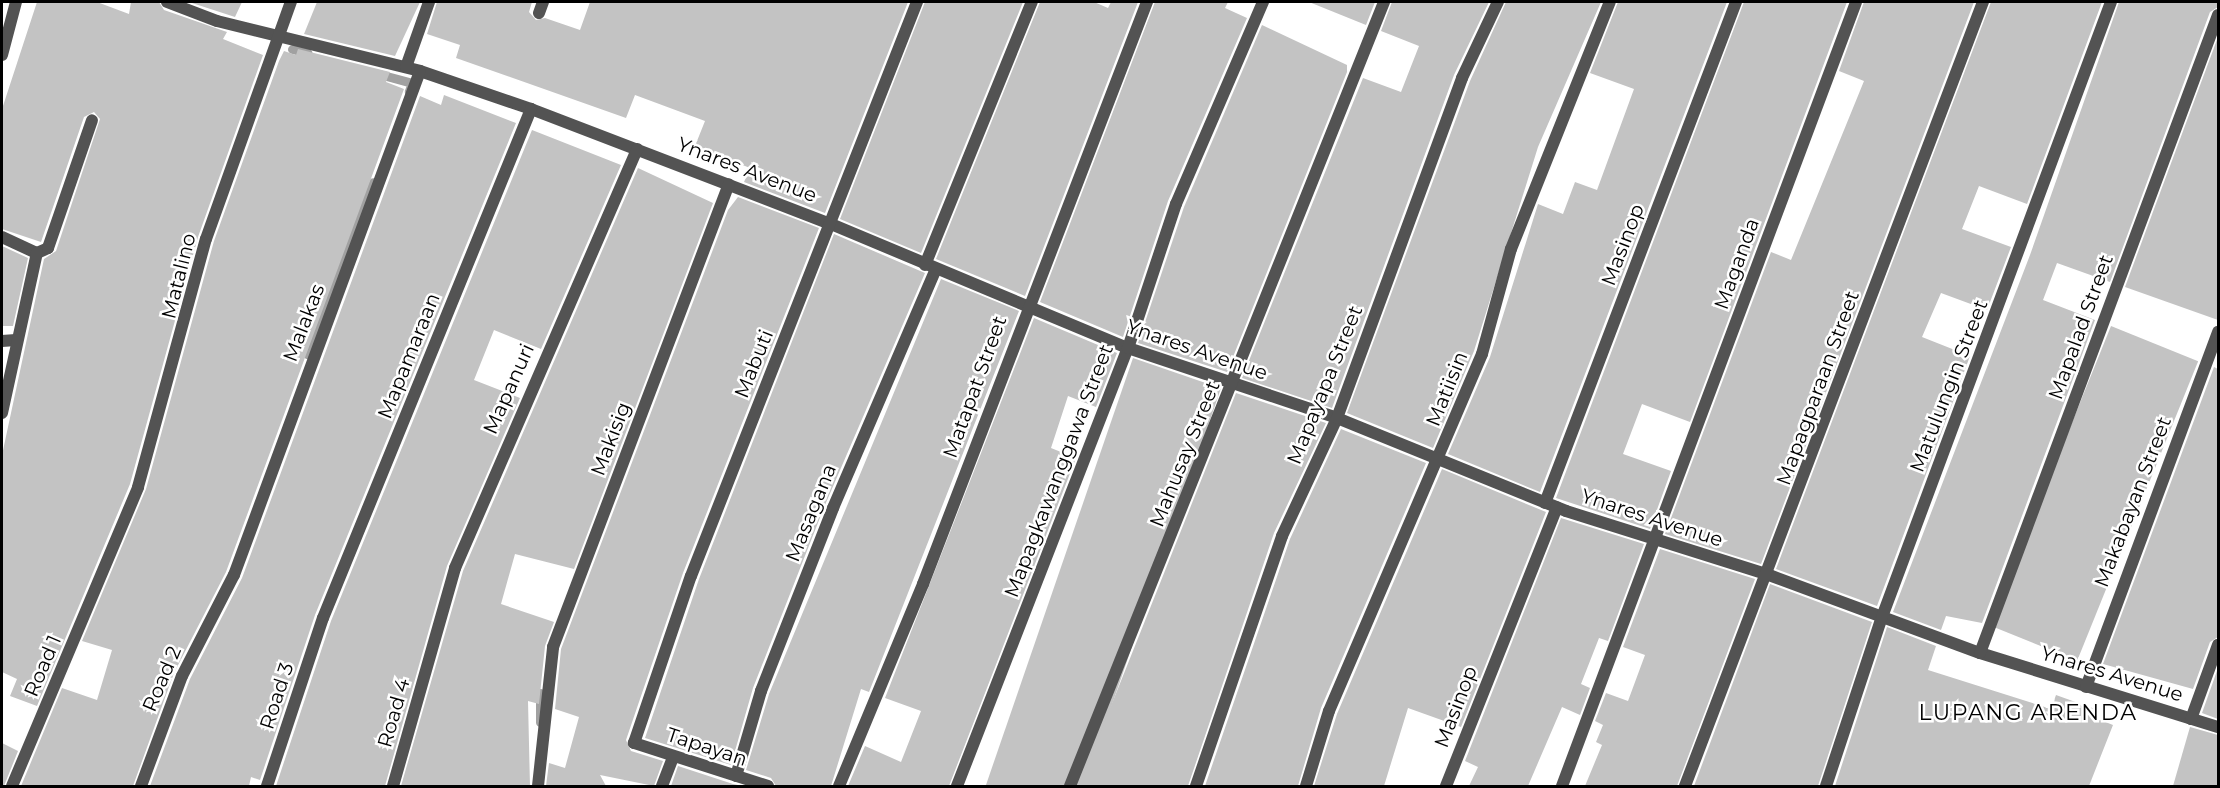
<!DOCTYPE html>
<html>
<head>
<meta charset="utf-8">
<style>
  body { margin:0 }
  #map { position:relative; width:2220px; height:788px; overflow:hidden; background:#fff; font-family:Montserrat,sans-serif }
  div>[style] { position:absolute }
  .stream>* { height:9px; margin:-4.5px; padding:0 4.5px; transform-origin:4.5px; border-radius:4.5px; background:#a1a1a1 }
  .building>* { inset:0; background:#c3c3c3; transform-origin:0 0 }
  .street>* { height:12px; margin:-6px; padding:0 6px; transform-origin:6px; border-radius:6px; background:#535353 }
  span { translate:-50% -50%; white-space:nowrap; text-align:center; line-height:1.15; -webkit-text-stroke:5px #fff; paint-order:stroke }
  .street-label { font-size:20px; color:#000 }
  .quarter-label { font-size:22px; color:#000; letter-spacing:1.5px }
  .frame { position:absolute; inset:0; border:3px solid #000; pointer-events:none }
</style>
</head>
<body>
<div id="map">
  <div class="stream">
    <i style="left:292px;top:49px;width:16px;rotate:14deg"></i>
    <i style="left:379px;top:74px;width:34px;rotate:15deg"></i>
    <i style="left:412px;top:83px;width:9px;rotate:111deg"></i>
    <i style="left:307px;top:354px;width:184px;rotate:-69deg"></i>
    <i style="left:540px;top:693px;width:29px;rotate:90deg"></i>
  </div>
  <div class="building">
    <i style="clip-path:polygon(37px 2px,97px 2px,129px 14px,131px 2px,159px 2px,164px 10px,227px 32px,223px 39px,263px 55px,198px 237px,130px 484px,37px 706px,10px 696px,17px 679px,2px 672px,2px 455px,44px 259px,56px 251px,100px 119px,94px 112px,84px 117px,41px 242px,2px 229px,2px 109px)"></i>
    <i style="clip-path:polygon(189px 2px,242px 2px,235px 17px)"></i>
    <i style="clip-path:polygon(317px 2px,420px 2px,395px 56px,304px 34px)"></i>
    <i style="clip-path:polygon(437px 2px,532px 2px,529px 12px,536px 20px,545px 18px,580px 30px,590px 2px,908px 2px,825px 213px,744px 182px,750px 168px,695px 146px,705px 121px,635px 95px,626px 118px,456px 58px,460px 45px,427px 34px)"></i>
    <i style="clip-path:polygon(925px 2px,1023px 2px,921px 253px,840px 219px)"></i>
    <i style="clip-path:polygon(1040px 2px,1094px 2px,1108px 8px,1111px 2px,1138px 2px,1025px 296px,936px 259px)"></i>
    <i style="clip-path:polygon(1155px 2px,1228px 2px,1225px 8px,1247px 18px,1168px 201px,1123px 337px,1040px 302px)"></i>
    <i style="clip-path:polygon(1309px 2px,1375px 2px,1366px 25px)"></i>
    <i style="clip-path:polygon(1392px 2px,1489px 2px,1454px 75px,1332px 408px,1242px 378px,1363px 78px,1401px 92px,1419px 46px,1381px 31px)"></i>
    <i style="clip-path:polygon(1506px 2px,1601px 2px,1538px 147px,1474px 351px,1433px 448px,1347px 413px,1470px 81px)"></i>
    <i style="clip-path:polygon(1618px 2px,1727px 2px,1540px 492px,1448px 454px,1490px 357px,1538px 204px,1563px 214px,1575px 182px,1597px 190px,1634px 89px,1590px 73px)"></i>
    <i style="clip-path:polygon(1744px 2px,1847px 2px,1690px 422px,1642px 404px,1623px 454px,1671px 471px,1650px 529px,1556px 498px)"></i>
    <i style="clip-path:polygon(1864px 2px,1974px 2px,1761px 564px,1665px 534px,1771px 252px,1791px 260px,1864px 81px,1839px 71px)"></i>
    <i style="clip-path:polygon(1991px 2px,2102px 2px,2027px 204px,1979px 186px,1962px 229px,2011px 247px,1987px 310px,1941px 293px,1922px 337px,1970px 356px,1877px 606px,1776px 569px)"></i>
    <i style="clip-path:polygon(2119px 2px,2218px 2px,2218px 7px,2210px 12px,2110px 282px,2057px 263px,2043px 300px,2095px 320px,1982px 623px,1946px 616px,1941px 630px,1893px 612px,2030px 255px)"></i>
    <i style="clip-path:polygon(1262px 25px,1347px 65px,1347px 72px,1227px 372px,1138px 343px,1184px 207px)"></i>
    <i style="clip-path:polygon(2218px 37px,2218px 320px,2125px 287px)"></i>
    <i style="clip-path:polygon(298px 49px,390px 72px,386px 82px,404px 89px,226px 572px,174px 673px,133px 786px,21px 786px,62px 688px,97px 700px,112px 650px,82px 641px,146px 489px,214px 241px,279px 61px,284px 51px,296px 55px)"></i>
    <i style="clip-path:polygon(444px 95px,516px 123px,315px 615px,260px 780px,251px 777px,249px 786px,150px 786px,190px 679px,242px 578px,420px 96px,441px 105px)"></i>
    <i style="clip-path:polygon(532px 130px,621px 165px,541px 349px,494px 330px,474px 380px,520px 398px,447px 566px,385px 786px,276px 786px,331px 621px)"></i>
    <i style="clip-path:polygon(638px 168px,713px 203px,574px 569px,515px 554px,501px 604px,554px 622px,545px 646px,539px 704px,528px 701px,530px 786px,401px 786px,463px 571px)"></i>
    <i style="clip-path:polygon(738px 197px,819px 228px,683px 573px,626px 740px,631px 751px,663px 761px,654px 786px,600px 775px,606px 786px,546px 786px,549px 763px,565px 768px,579px 717px,555px 709px,561px 649px,728px 210px)"></i>
    <i style="clip-path:polygon(834px 234px,925px 273px,825px 505px,753px 688px,731px 765px,645px 738px,699px 579px)"></i>
    <i style="clip-path:polygon(2px 246px,28px 258px,13px 326px,2px 326px)"></i>
    <i style="clip-path:polygon(941px 279px,1019px 311px,869px 692px,861px 689px,831px 786px,776px 786px,771px 778px,746px 770px,769px 694px)"></i>
    <i style="clip-path:polygon(1034px 318px,1117px 353px,1096px 407px,1068px 396px,1051px 448px,1076px 458px,949px 786px,848px 786px,865px 746px,901px 762px,921px 711px,885px 698px)"></i>
    <i style="left:2111px;top:326px;width:94px;height:323px;rotate:22deg"></i>
    <i style="left:1133px;top:358px;width:93px;height:459px;rotate:19deg"></i>
    <i style="clip-path:polygon(2214px 367px,2218px 369px,2218px 637px,2210px 642px,2193px 689px,2103px 664px)"></i>
    <i style="clip-path:polygon(1236px 393px,1326px 423px,1274px 533px,1188px 786px,1079px 786px)"></i>
    <i style="clip-path:polygon(1341px 429px,1426px 463px,1321px 708px,1298px 786px,1205px 786px,1290px 539px)"></i>
    <i style="clip-path:polygon(1442px 469px,1546px 512px,1461px 727px,1408px 708px,1384px 786px,1314px 786px,1337px 714px)"></i>
    <i style="clip-path:polygon(1561px 518px,1644px 544px,1608px 641px,1599px 638px,1581px 684px,1590px 688px,1580px 715px,1562px 707px,1528px 786px,1469px 786px,1478px 767px,1465px 761px)"></i>
    <i style="clip-path:polygon(1660px 549px,1755px 579px,1677px 786px,1585px 786px,1602px 745px,1596px 742px,1603px 725px,1595px 721px,1606px 693px,1628px 701px,1645px 655px,1623px 647px)"></i>
    <i style="clip-path:polygon(1770px 584px,1872px 622px,1818px 786px,1694px 786px)"></i>
    <i style="clip-path:polygon(1887px 627px,1936px 646px,1928px 670px,2051px 709px,2056px 695px,2095px 709px,2093px 717px,2113px 725px,2089px 786px,1835px 786px)"></i>
    <i style="clip-path:polygon(2218px 668px,2218px 719px,2202px 713px)"></i>
    <i style="clip-path:polygon(2190px 727px,2218px 735px,2218px 786px,2173px 786px)"></i>
    <i style="clip-path:polygon(2px 743px,18px 751px,4px 786px,2px 786px)"></i>
    <i style="clip-path:polygon(678px 766px,733px 784px,743px 786px,671px 786px)"></i>
  </div>
  <div class="street">
    <i style="left:167px;top:2px;width:53px;rotate:20.8deg"></i>
    <i style="left:217px;top:21px;width:209px;rotate:13.8deg"></i>
    <i style="left:420px;top:71px;width:117px;rotate:18.9deg"></i>
    <i style="left:531px;top:109px;width:321px;rotate:21deg"></i>
    <i style="left:831px;top:224px;width:322px;rotate:22.7deg"></i>
    <i style="left:1128px;top:348px;width:220px;rotate:18.5deg"></i>
    <i style="left:1337px;top:418px;width:247px;rotate:22.1deg"></i>
    <i style="left:1566px;top:511px;width:213px;rotate:17.5deg"></i>
    <i style="left:1769px;top:575px;width:225px;rotate:20.3deg"></i>
    <i style="left:1980px;top:653px;width:249px;rotate:17.3deg"></i>
    <i style="left:539px;top:13px;width:12px;rotate:-70deg"></i>
    <i style="left:2px;top:55px;width:55px;rotate:-75.2deg"></i>
    <i style="left:406px;top:67px;width:69px;rotate:-70.5deg"></i>
    <i style="left:2px;top:237px;width:38px;rotate:25deg"></i>
    <i style="left:37px;top:253px;width:12px;rotate:-24deg"></i>
    <i style="left:48px;top:248px;width:135px;rotate:-71deg"></i>
    <i style="left:925px;top:265px;width:284px;rotate:-67.9deg"></i>
    <i style="left:2px;top:341px;width:14px;rotate:-4deg"></i>
    <i style="left:2px;top:413px;width:164px;rotate:-77.7deg"></i>
    <i style="left:1545px;top:503px;width:536px;rotate:-69.13deg"></i>
    <i style="left:1980px;top:653px;width:681px;rotate:-69.54deg"></i>
    <i style="left:2086px;top:687px;width:379px;rotate:-69.6deg"></i>
    <i style="left:2191px;top:719px;width:79px;rotate:-70deg"></i>
    <i style="left:736px;top:776px;width:89px;rotate:-73.6deg"></i>
    <i style="left:761px;top:691px;width:197px;rotate:-68.5deg"></i>
    <i style="left:833px;top:508px;width:260px;rotate:-66.7deg"></i>
    <i style="left:12px;top:786px;width:324px;rotate:-67.1deg"></i>
    <i style="left:138px;top:487px;width:257px;rotate:-74.7deg"></i>
    <i style="left:206px;top:239px;width:252px;rotate:-70.3deg"></i>
    <i style="left:141px;top:786px;width:117px;rotate:-69.6deg"></i>
    <i style="left:182px;top:676px;width:114px;rotate:-62.8deg"></i>
    <i style="left:234px;top:575px;width:537px;rotate:-69.74deg"></i>
    <i style="left:267px;top:786px;width:177px;rotate:-71.6deg"></i>
    <i style="left:323px;top:618px;width:550px;rotate:-67.77deg"></i>
    <i style="left:393px;top:786px;width:227px;rotate:-74.1deg"></i>
    <i style="left:455px;top:568px;width:457px;rotate:-66.5deg"></i>
    <i style="left:538px;top:786px;width:140px;rotate:-83.8deg"></i>
    <i style="left:553px;top:647px;width:495px;rotate:-69.2deg"></i>
    <i style="left:662px;top:786px;width:31px;rotate:-69deg"></i>
    <i style="left:768px;top:786px;width:141px;rotate:-162.2deg"></i>
    <i style="left:634px;top:743px;width:176px;rotate:-71.2deg"></i>
    <i style="left:691px;top:576px;width:617px;rotate:-68.51deg"></i>
    <i style="left:839px;top:786px;width:219px;rotate:-67.4deg"></i>
    <i style="left:923px;top:584px;width:624px;rotate:-68.95deg"></i>
    <i style="left:957px;top:786px;width:470px;rotate:-68.7deg"></i>
    <i style="left:1128px;top:348px;width:152px;rotate:-71.6deg"></i>
    <i style="left:1176px;top:204px;width:220px;rotate:-66.7deg"></i>
    <i style="left:1070px;top:786px;width:845px;rotate:-68.17deg"></i>
    <i style="left:1196px;top:786px;width:264px;rotate:-71deg"></i>
    <i style="left:1282px;top:536px;width:130px;rotate:-65deg"></i>
    <i style="left:1337px;top:418px;width:362px;rotate:-69.8deg"></i>
    <i style="left:1462px;top:78px;width:84px;rotate:-64.7deg"></i>
    <i style="left:1306px;top:786px;width:78px;rotate:-73deg"></i>
    <i style="left:1329px;top:711px;width:388px;rotate:-66.8deg"></i>
    <i style="left:1482px;top:354px;width:109px;rotate:-74.6deg"></i>
    <i style="left:1511px;top:249px;width:266px;rotate:-68.2deg"></i>
    <i style="left:1446px;top:786px;width:300px;rotate:-68.3deg"></i>
    <i style="left:1562px;top:786px;width:837px;rotate:-69.44deg"></i>
    <i style="left:1685px;top:786px;width:839px;rotate:-69.19deg"></i>
    <i style="left:1826px;top:786px;width:178px;rotate:-71.7deg"></i>
    <i style="left:1882px;top:617px;width:656px;rotate:-69.58deg"></i>
  </div>
  <div class="street-label">
    <span style="left:747px;top:170px;rotate:21deg">Ynares Avenue</span>
    <span style="left:1623px;top:245px;rotate:-69deg">Masinop</span>
    <span style="left:1737px;top:264px;rotate:-70deg">Maganda</span>
    <span style="left:179px;top:276px;rotate:-76deg">Matalino</span>
    <span style="left:304px;top:323px;rotate:-69deg">Malakas</span>
    <span style="left:2081px;top:327px;rotate:-70deg">Mapalad Street</span>
    <span style="left:1197px;top:350px;rotate:19deg">Ynares Avenue</span>
    <span style="left:409px;top:356px;rotate:-68deg">Mapamaraan</span>
    <span style="left:754px;top:364px;rotate:-68deg">Mabuti</span>
    <span style="left:1325px;top:385px;rotate:-68deg">Mapayapa Street</span>
    <span style="left:1949px;top:386px;rotate:-69deg">Matulungin Street</span>
    <span style="left:975px;top:387px;rotate:-70deg">Matapat Street</span>
    <span style="left:1818px;top:388px;rotate:-70deg">Mapagparaan Street</span>
    <span style="left:509px;top:389px;rotate:-66deg">Mapanuri</span>
    <span style="left:1447px;top:389px;rotate:-68deg">Matiisin</span>
    <span style="left:611px;top:439px;rotate:-69deg">Makisig</span>
    <span style="left:1185px;top:454px;rotate:-68deg">Mahusay Street</span>
    <span style="left:1059px;top:471px;rotate:-69deg">Mapagkawanggawa Street</span>
    <span style="left:2133px;top:502px;rotate:-69deg">Makabayan Street</span>
    <span style="left:811px;top:513px;rotate:-68deg">Masagana</span>
    <span style="left:1652px;top:518px;rotate:18deg">Ynares Avenue</span>
    <span style="left:43px;top:666px;rotate:-67deg">Road 1</span>
    <span style="left:2112px;top:674px;rotate:17deg">Ynares Avenue</span>
    <span style="left:162px;top:679px;rotate:-67deg">Road 2</span>
    <span style="left:277px;top:696px;rotate:-72deg">Road 3</span>
    <span style="left:1456px;top:707px;rotate:-69deg">Masinop</span>
    <span style="left:394px;top:713px;rotate:-74deg">Road 4</span>
    <span style="left:707px;top:747px;rotate:18deg">Tapayan</span>
  </div>
  <div class="quarter-label">
    <span style="left:2028px;top:713px">LUPANG ARENDA</span>
  </div>
  <div class="frame"></div>
</div>
</body>
</html>
